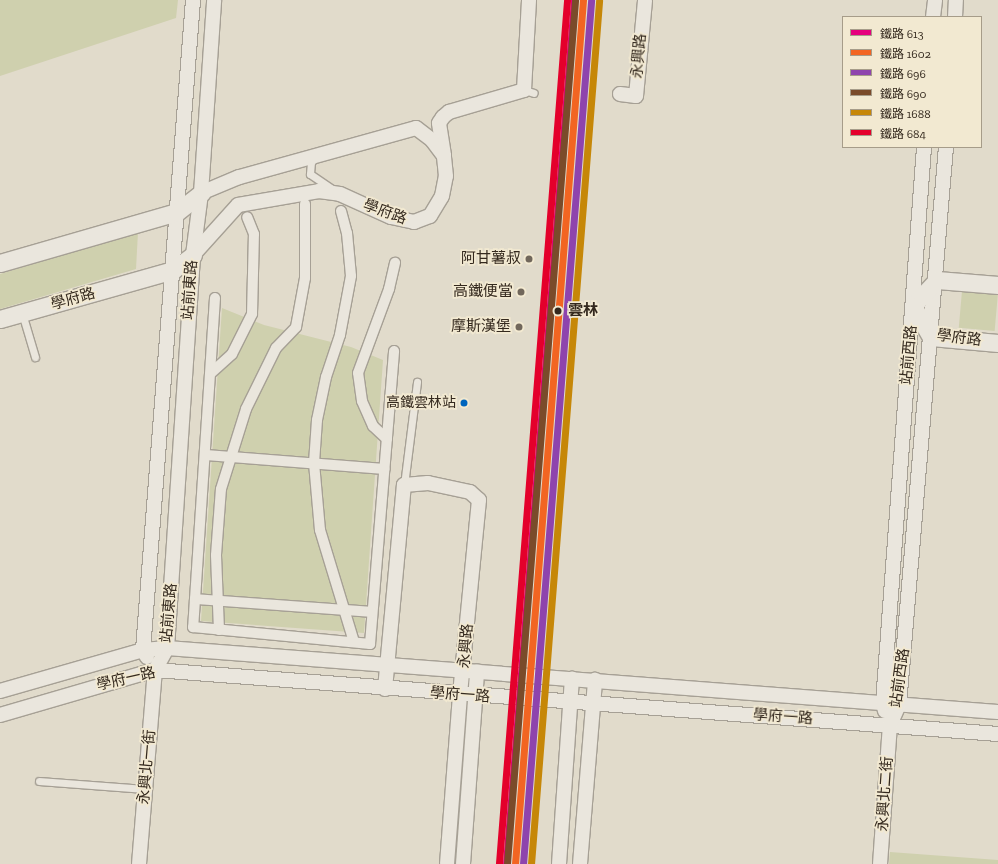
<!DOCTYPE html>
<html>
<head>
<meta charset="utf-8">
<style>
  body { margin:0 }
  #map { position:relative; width:998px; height:864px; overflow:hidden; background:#e1dbcb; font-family:"Zilla Slab","Noto Sans TC",serif }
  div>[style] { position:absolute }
  .green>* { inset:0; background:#cfd0ae; transform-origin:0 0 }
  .roads { filter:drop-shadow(1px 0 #a6a095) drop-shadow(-1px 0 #a6a095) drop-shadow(0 1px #a6a095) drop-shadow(0 -1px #a6a095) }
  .service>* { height:7px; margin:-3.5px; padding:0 3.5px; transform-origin:3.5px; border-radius:3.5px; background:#eae6dd }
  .pedestrian>* { height:10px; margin:-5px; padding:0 5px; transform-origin:5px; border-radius:5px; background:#eae6dd }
  .minor>* { height:14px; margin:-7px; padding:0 7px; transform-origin:7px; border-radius:7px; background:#eae6dd }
  .tertiary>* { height:17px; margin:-8.5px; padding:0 8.5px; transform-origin:8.5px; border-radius:8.5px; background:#eae6dd }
  .rail-1>* { height:7px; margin:-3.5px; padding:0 3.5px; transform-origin:3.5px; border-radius:3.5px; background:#e5007d }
  .rail-2>* { height:7px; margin:-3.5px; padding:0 3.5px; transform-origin:3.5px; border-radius:3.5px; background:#f26522 }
  .rail-3>* { height:7px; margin:-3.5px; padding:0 3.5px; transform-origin:3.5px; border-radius:3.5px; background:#8e44ad }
  .rail-4>* { height:7px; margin:-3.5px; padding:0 3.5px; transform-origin:3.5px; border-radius:3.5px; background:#7a4b2a }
  .rail-5>* { height:7px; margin:-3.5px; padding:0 3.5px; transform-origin:3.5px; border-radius:3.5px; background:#c68708 }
  .rail-6>* { height:7px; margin:-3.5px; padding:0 3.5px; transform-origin:3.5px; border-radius:3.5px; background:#e4002b }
  .dots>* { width:11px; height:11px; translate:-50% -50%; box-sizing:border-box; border:2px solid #f2e9d1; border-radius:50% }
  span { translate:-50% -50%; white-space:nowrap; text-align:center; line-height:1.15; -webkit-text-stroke:3.5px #f2e9d1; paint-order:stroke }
  .bus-label { font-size:14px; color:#34291e }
  .right { translate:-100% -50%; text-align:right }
  .street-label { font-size:15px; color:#34291e }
  .poi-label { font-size:15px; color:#34291e }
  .stop-label { font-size:15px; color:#34291e; font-weight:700 }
  .left { translate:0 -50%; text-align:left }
  .legend { position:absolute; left:842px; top:16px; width:140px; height:132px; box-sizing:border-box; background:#f2e9d1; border:1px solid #a69c89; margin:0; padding:5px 7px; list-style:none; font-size:12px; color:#34291e }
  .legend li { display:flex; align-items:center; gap:8px; height:20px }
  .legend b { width:20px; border:1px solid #a69c89 }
</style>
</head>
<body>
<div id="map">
  <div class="green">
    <i style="clip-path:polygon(0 0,178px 0,176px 18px,0 76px)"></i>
    <i style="clip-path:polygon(138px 232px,136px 269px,0 309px,0 274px)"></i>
    <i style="left:962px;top:291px;width:36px;height:37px;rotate:5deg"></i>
    <i style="clip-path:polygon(222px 308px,264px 325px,351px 347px,383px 360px,364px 633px,201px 621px)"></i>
    <i style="clip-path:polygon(890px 852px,998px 860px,998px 864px,889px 864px)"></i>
  </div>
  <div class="roads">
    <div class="service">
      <i style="left:524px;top:90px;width:10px;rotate:17deg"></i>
      <i style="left:316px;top:157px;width:7px;rotate:135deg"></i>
      <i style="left:311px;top:162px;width:12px;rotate:95deg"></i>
      <i style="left:310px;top:174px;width:27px;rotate:34deg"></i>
      <i style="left:22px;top:313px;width:46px;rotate:73.5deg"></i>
      <i style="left:404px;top:485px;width:104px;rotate:-82.8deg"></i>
      <i style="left:39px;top:781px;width:106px;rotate:4.3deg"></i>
    </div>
    <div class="pedestrian">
      <i style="left:341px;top:211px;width:23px;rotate:75deg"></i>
      <i style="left:347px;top:233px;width:43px;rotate:84.7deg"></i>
      <i style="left:351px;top:276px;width:60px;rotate:100.6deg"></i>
      <i style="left:340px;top:335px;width:44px;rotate:108.4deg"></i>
      <i style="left:326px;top:377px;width:44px;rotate:101.8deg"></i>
      <i style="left:317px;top:420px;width:43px;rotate:94deg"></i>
      <i style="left:314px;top:463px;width:67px;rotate:84.9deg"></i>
      <i style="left:320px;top:530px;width:117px;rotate:73.1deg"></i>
      <i style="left:215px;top:298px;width:330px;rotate:93.8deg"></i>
      <i style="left:193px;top:627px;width:178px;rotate:5.5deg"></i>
      <i style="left:370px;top:644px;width:294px;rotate:-85.3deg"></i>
      <i style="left:211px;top:373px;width:28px;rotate:-42deg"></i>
      <i style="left:232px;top:354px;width:45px;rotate:-63.4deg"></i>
      <i style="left:252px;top:314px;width:80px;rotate:-88.6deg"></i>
      <i style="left:254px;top:234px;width:18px;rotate:-112deg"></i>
      <i style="left:387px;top:439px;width:19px;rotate:-137deg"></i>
      <i style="left:373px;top:426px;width:27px;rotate:-114deg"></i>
      <i style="left:362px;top:401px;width:28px;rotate:-98deg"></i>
      <i style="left:358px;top:373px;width:90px;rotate:-69.7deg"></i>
      <i style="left:389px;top:289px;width:27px;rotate:-77deg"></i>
      <i style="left:206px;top:455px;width:179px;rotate:4.5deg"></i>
      <i style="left:195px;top:599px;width:177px;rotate:4.2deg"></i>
      <i style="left:219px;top:630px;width:75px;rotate:-92.3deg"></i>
      <i style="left:216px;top:555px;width:66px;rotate:-85.7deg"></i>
      <i style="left:221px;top:489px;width:84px;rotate:-72.6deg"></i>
      <i style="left:246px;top:409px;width:68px;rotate:-63.8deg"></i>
      <i style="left:276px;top:348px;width:29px;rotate:-46deg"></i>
      <i style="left:296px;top:327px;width:50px;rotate:-79.6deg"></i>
      <i style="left:305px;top:278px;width:74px;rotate:-90deg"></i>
    </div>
    <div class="minor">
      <i style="left:933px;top:17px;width:17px;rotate:-83deg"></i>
      <i style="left:955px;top:17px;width:17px;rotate:-87deg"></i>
      <i style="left:620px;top:94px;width:16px;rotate:7deg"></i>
      <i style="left:636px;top:96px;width:96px;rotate:-84.6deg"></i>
      <i style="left:444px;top:155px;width:32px;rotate:-99deg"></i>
      <i style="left:439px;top:123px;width:7px;rotate:-56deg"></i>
      <i style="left:443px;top:117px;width:8px;rotate:-40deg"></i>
      <i style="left:449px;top:112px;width:78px;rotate:-16.3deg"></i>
      <i style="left:524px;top:90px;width:90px;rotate:-86.8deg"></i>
      <i style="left:193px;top:255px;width:67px;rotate:-48deg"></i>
      <i style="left:238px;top:205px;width:82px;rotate:-9.8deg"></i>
      <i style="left:319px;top:191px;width:21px;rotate:8deg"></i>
      <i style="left:340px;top:194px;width:56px;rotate:24.3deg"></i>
      <i style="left:391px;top:217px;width:24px;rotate:12deg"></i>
      <i style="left:414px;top:222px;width:17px;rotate:-21deg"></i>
      <i style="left:430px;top:216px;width:23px;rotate:-59deg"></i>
      <i style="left:442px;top:196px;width:20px;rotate:-79deg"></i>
      <i style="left:446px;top:176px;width:20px;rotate:-96deg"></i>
      <i style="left:444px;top:156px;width:20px;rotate:-127deg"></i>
      <i style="left:432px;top:140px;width:20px;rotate:-143deg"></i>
      <i style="left:416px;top:128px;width:184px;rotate:164.5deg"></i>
      <i style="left:239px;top:177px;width:41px;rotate:157.2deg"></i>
      <i style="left:147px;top:657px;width:8px;rotate:-120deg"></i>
      <i style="left:143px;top:650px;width:652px;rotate:-85.6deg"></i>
      <i style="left:385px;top:689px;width:205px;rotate:-84.7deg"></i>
      <i style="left:404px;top:485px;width:24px;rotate:-5deg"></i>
      <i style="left:428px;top:483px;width:43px;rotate:12.1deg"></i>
      <i style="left:470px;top:492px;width:12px;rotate:42deg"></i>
      <i style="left:479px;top:500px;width:196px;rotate:95.6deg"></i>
      <i style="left:460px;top:695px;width:169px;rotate:94.4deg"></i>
      <i style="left:0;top:691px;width:149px;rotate:-16deg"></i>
      <i style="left:143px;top:650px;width:24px;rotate:-5deg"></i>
      <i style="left:167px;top:648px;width:833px;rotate:4.4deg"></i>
      <i style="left:885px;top:711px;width:8px;rotate:-104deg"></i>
      <i style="left:883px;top:703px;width:558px;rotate:-85.78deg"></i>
      <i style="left:0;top:715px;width:161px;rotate:-16.2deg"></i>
      <i style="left:155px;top:670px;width:845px;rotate:4.34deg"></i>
      <i style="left:139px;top:864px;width:195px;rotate:-85.3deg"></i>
      <i style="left:155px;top:670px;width:25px;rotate:-61deg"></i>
      <i style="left:167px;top:648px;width:394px;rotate:-86.2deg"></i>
      <i style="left:193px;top:255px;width:63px;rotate:-82.6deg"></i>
      <i style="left:201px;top:193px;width:193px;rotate:-86.1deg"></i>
      <i style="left:463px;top:864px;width:193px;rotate:-85.8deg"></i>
      <i style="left:559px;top:864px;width:186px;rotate:-86deg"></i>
      <i style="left:580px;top:864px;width:185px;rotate:-85.3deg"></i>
      <i style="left:880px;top:864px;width:139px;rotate:-85.9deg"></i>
      <i style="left:890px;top:725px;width:22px;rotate:-66deg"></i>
      <i style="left:899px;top:705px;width:560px;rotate:-85.19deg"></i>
    </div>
    <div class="tertiary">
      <i style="left:0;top:263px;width:184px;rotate:-16.1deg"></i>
      <i style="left:177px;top:212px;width:31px;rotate:-38deg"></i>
      <i style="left:998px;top:285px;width:61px;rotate:-175.3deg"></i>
      <i style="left:937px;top:280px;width:35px;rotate:133deg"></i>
      <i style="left:913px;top:306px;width:36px;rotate:60deg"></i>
      <i style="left:931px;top:337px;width:67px;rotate:5.1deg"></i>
      <i style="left:0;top:319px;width:180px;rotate:-15.8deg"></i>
      <i style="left:173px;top:270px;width:25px;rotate:-37deg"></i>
    </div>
  </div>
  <div class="rail-1">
    <i style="left:506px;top:864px;width:867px;rotate:-85.5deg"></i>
  </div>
  <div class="rail-2">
    <i style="left:515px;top:864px;width:867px;rotate:-85.5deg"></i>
  </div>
  <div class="rail-3">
    <i style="left:523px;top:864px;width:866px;rotate:-85.49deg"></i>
  </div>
  <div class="rail-4">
    <i style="left:507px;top:863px;width:866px;rotate:-85.49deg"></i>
  </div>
  <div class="rail-5">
    <i style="left:531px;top:864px;width:866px;rotate:-85.49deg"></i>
  </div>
  <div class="rail-6">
    <i style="left:499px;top:863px;width:866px;rotate:-85.49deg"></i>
  </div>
  <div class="dots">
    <i style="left:529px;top:259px;background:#71675b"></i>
    <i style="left:521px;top:292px;background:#71675b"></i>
    <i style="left:558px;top:311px;background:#34291e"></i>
    <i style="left:519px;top:327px;background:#71675b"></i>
    <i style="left:464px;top:403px;background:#0065bd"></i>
  </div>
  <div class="bus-label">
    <span class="right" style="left:456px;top:403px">高鐵雲林站</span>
  </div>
  <div class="street-label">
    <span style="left:639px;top:56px;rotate:-85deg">永興路</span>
    <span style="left:385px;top:212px;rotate:20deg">學府路</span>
    <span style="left:190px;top:290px;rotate:-86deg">站前東路</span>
    <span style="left:73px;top:299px;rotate:-16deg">學府路</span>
    <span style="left:959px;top:338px;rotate:7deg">學府路</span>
    <span style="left:909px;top:355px;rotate:-85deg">站前西路</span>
    <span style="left:169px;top:613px;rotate:-85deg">站前東路</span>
    <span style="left:466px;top:646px;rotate:-85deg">永興路</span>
    <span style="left:900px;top:678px;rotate:-82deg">站前西路</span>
    <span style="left:126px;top:679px;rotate:-13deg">學府一路</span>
    <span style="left:460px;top:695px;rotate:4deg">學府一路</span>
    <span style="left:783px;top:717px;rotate:4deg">學府一路</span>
    <span style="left:147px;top:767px;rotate:-85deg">永興北一街</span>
    <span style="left:885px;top:794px;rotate:-86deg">永興北二街</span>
  </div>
  <div class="poi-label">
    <span class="right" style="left:521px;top:259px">阿甘薯叔</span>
    <span class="right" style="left:513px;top:292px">高鐵便當</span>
    <span class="right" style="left:511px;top:327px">摩斯漢堡</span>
  </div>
  <div class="stop-label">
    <span class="left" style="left:568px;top:311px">雲林</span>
  </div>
  <ul class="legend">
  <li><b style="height:5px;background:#e5007d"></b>鐵路 613</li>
  <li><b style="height:5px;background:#f26522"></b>鐵路 1602</li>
  <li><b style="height:5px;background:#8e44ad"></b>鐵路 696</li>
  <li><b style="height:5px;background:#7a4b2a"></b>鐵路 690</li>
  <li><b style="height:5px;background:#c68708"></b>鐵路 1688</li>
  <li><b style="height:5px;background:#e4002b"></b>鐵路 684</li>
  </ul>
</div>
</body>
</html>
